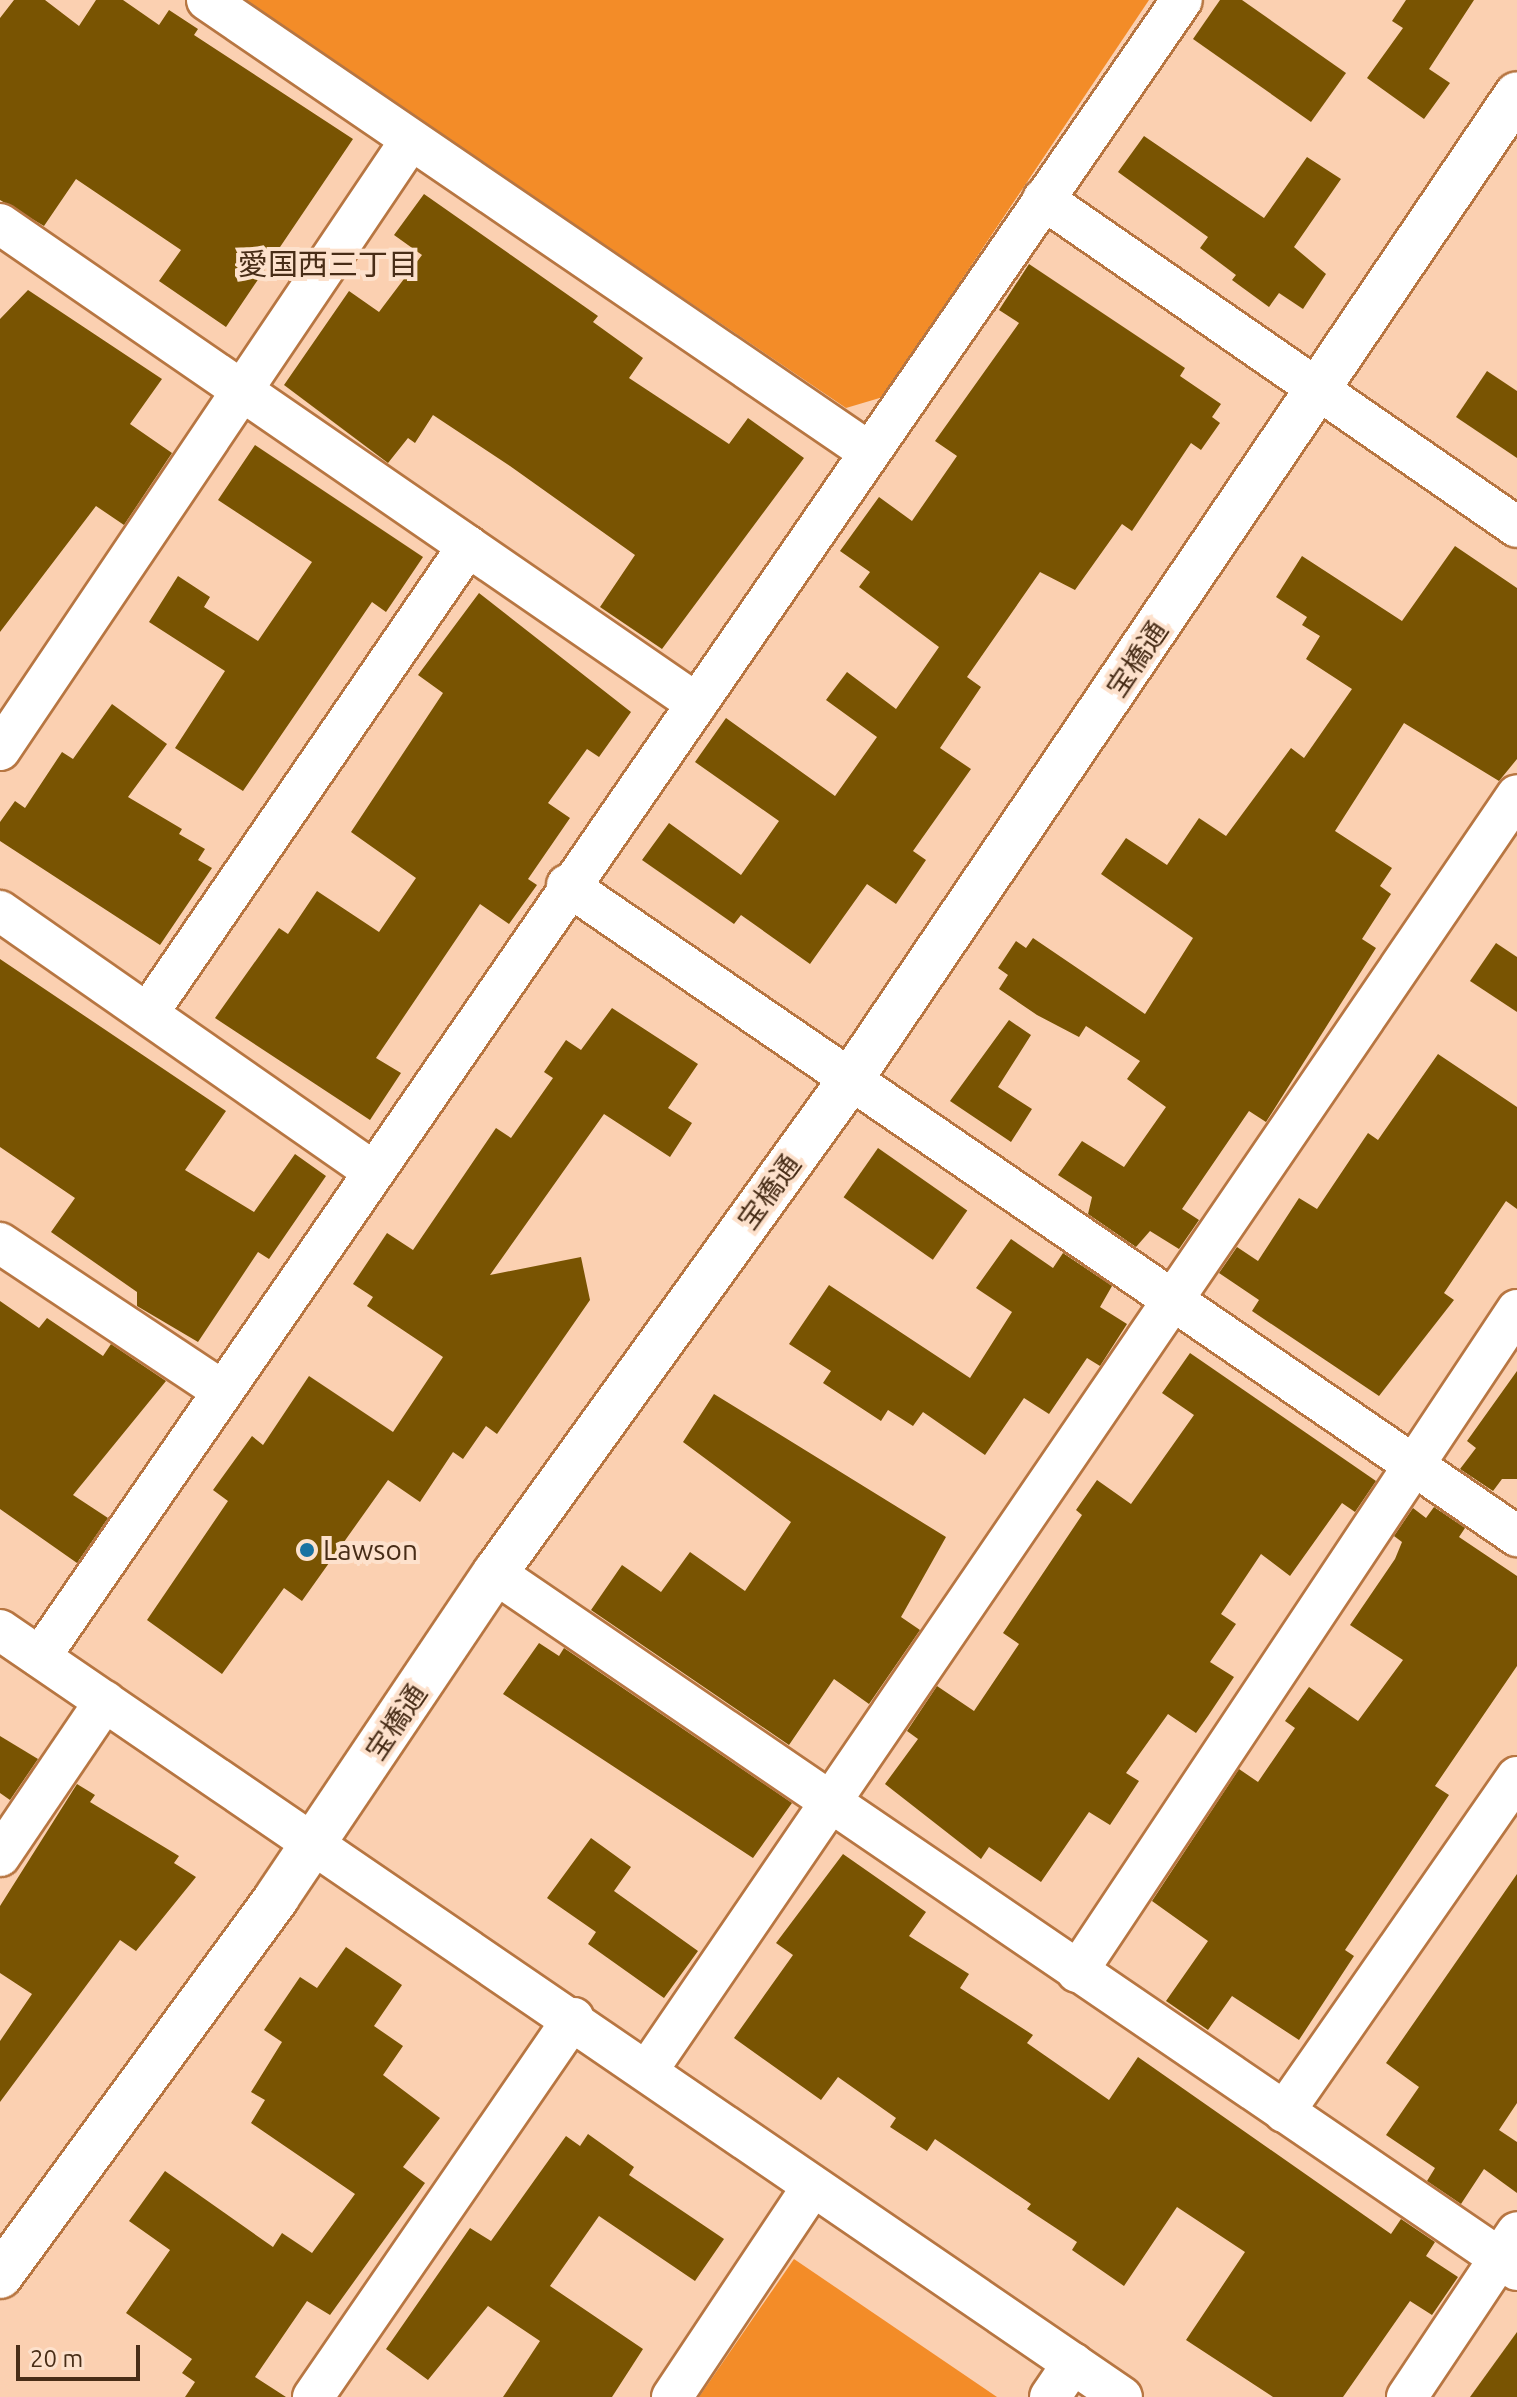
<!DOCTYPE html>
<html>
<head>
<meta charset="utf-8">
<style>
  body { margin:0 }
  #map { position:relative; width:1517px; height:2397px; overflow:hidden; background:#fbd0b1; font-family:Ubuntu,"Noto Sans JP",sans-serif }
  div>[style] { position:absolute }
  .green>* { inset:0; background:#f38c28 }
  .building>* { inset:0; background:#795402; transform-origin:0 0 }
  .roads { filter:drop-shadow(2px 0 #b77642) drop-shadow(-2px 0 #b77642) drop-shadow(0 2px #b77642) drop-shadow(0 -2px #b77642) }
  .minor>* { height:40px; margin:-20px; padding:0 20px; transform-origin:20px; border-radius:20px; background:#fff }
  .tertiary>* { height:44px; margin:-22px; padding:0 22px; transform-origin:22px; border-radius:22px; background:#fff }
  .dots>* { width:22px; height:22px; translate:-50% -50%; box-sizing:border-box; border:4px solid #fde1cc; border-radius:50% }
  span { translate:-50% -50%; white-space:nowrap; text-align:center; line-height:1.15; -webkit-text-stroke:8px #fde1cc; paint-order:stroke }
  .street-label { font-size:28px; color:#482d17 }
  .poi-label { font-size:28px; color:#482d17 }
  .left { translate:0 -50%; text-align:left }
  .neighbourhood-label { font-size:30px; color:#482d17 }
  .scale { position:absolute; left:16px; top:2345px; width:124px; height:36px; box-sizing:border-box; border:4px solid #482d17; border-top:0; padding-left:10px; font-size:24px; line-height:28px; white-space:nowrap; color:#482d17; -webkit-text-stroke:6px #fde1cc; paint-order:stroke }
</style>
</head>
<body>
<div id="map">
  <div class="green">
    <i style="clip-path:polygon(242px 0,1149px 0,883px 397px,846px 408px)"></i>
    <i style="clip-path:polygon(794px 2259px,997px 2397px,699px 2397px)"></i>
  </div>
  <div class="building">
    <i style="clip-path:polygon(14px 0,45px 0,79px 26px,96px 0,123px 0,159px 25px,169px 10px,198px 29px,194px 35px,353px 139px,226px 327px,159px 281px,181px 250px,76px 179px,44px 226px,0 200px,0 18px)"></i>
    <i style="clip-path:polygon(1220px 0,1242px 0,1346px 73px,1311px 122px,1193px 39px)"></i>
    <i style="clip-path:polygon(1406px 0,1474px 0,1429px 69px,1450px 83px,1424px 119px,1367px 78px,1403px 28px,1392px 21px)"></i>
    <i style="clip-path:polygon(1144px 136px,1264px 218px,1307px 157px,1341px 179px,1294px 247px,1326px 274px,1303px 309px,1279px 293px,1269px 307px,1232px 280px,1236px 275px,1200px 248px,1208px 237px,1118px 172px)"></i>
    <i style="clip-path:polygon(424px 194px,598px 316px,593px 322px,643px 358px,629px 378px,729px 444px,748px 418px,804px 458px,662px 649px,600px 607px,635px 555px,510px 466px,433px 415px,415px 443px,408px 438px,388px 463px,284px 385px,349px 291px,379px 312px,422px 255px,394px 235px)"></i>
    <i style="clip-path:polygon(1029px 264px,1185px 368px,1180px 376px,1221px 404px,1212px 417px,1220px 423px,1201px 450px,1191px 443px,1132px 531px,1122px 524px,1075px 590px,1040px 572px,967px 677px,981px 687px,940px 748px,971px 769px,913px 851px,926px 860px,896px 904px,867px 884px,810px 964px,741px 915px,734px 924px,642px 860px,669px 823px,741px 875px,779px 821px,695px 762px,726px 718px,835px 796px,877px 737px,826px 700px,847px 672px,896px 709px,939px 647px,859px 587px,870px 572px,840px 551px,879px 497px,912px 521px,957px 456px,935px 441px,1019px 323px,999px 310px)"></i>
    <i style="clip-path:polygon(28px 290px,162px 379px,130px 424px,172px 453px,124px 525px,96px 506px,0 632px,0 319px)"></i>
    <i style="clip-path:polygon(1487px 371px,1517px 391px,1517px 458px,1456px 417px)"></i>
    <i style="clip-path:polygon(255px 445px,423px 557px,386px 612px,372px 602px,243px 791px,175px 748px,225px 671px,149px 622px,178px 576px,210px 597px,204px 607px,258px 641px,312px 562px,218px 500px)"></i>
    <i style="clip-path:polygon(1455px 546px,1517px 588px,1517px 759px,1499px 781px,1404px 723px,1335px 831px,1392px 868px,1380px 886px,1391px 894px,1362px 939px,1376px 948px,1266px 1122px,1249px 1111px,1182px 1209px,1199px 1220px,1179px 1249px,1150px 1231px,1136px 1247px,1088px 1214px,1092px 1197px,1058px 1175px,1082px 1141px,1124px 1167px,1166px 1107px,1127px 1079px,1140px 1061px,1086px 1026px,1079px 1037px,1037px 1015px,999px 989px,1008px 975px,998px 968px,1016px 941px,1026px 948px,1033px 938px,1145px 1014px,1193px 938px,1101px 874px,1126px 838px,1167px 865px,1199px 818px,1226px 836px,1291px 748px,1304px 758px,1352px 689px,1306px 659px,1320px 636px,1302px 625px,1307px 617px,1276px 597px,1302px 556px,1402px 621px)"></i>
    <i style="clip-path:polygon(479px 593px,631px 712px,599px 757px,587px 749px,548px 803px,570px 818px,528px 879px,537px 885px,509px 924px,480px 904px,376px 1058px,401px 1073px,370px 1120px,215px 1018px,279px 928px,288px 934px,317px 891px,379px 932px,416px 878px,351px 832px,443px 693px,418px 675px)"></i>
    <i style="clip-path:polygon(112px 704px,167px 744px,128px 797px,182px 829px,179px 834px,205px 849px,198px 860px,212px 868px,160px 945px,0 841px,0 822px,15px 801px,25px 808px,62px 752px,73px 759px)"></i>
    <i style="clip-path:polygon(1496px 943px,1517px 957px,1517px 1012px,1470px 981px)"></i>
    <i style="clip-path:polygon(0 959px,226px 1111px,185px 1170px,254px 1212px,295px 1154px,326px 1176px,269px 1259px,258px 1252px,198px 1342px,137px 1306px,137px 1292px,51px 1232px,75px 1198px,0 1147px)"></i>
    <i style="clip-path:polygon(612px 1008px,698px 1064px,668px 1108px,692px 1123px,670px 1157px,604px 1114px,490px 1275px,581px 1257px,590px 1300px,497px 1434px,486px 1426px,463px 1459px,453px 1452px,420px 1502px,388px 1480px,302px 1601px,284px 1588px,222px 1674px,147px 1620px,228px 1501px,213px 1490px,252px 1436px,263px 1445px,309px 1376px,393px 1432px,443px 1357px,367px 1306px,373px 1297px,353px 1284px,387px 1233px,413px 1250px,496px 1128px,511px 1138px,553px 1078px,544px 1072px,566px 1040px,581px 1050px)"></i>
    <i style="clip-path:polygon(1009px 1020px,1031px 1035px,998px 1087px,1032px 1109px,1011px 1142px,950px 1101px)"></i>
    <i style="clip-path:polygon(1438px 1054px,1517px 1107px,1517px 1209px,1506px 1201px,1444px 1293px,1454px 1300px,1379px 1396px,1252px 1311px,1259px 1300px,1219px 1273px,1237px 1247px,1258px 1261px,1299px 1198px,1317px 1209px,1368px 1133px,1378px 1140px)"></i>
    <i style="left:878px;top:1148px;width:109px;height:60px;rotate:35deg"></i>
    <i style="clip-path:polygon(1011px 1239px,1053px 1268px,1063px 1253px,1112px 1286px,1100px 1307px,1127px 1324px,1100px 1366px,1087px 1358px,1049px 1414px,1024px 1398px,985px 1455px,923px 1412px,913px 1426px,888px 1410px,881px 1421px,823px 1383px,831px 1371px,789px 1344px,829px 1285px,970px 1378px,1012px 1312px,976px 1288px)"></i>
    <i style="clip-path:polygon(0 1301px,39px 1328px,47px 1318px,103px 1356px,111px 1344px,166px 1381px,73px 1495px,108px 1518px,77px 1563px,0 1509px)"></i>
    <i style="clip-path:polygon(1190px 1353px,1376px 1481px,1355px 1512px,1342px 1503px,1290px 1576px,1261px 1554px,1221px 1614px,1236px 1624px,1210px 1662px,1234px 1677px,1208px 1716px,1196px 1733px,1168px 1714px,1126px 1773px,1139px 1781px,1110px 1825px,1089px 1812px,1041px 1882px,989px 1847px,981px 1859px,885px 1784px,918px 1739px,907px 1731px,937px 1686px,974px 1711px,1019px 1644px,1003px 1633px,1082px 1515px,1076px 1510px,1097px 1480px,1131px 1504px,1194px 1415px,1162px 1393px)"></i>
    <i style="clip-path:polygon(1517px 1371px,1517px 1479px,1502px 1479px,1493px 1491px,1460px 1469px,1476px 1448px,1467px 1441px)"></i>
    <i style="clip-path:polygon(714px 1394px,946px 1537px,901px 1617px,920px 1630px,869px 1704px,834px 1679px,789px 1745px,591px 1610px,622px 1565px,661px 1592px,690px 1552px,745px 1591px,791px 1522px,683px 1442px)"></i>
    <i style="clip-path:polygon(1434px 1507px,1465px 1528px,1459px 1537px,1517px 1576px,1517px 1666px,1435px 1786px,1449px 1795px,1345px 1950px,1354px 1956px,1299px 2040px,1232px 1996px,1208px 2030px,1166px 2001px,1208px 1941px,1152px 1901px,1239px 1769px,1258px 1782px,1295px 1728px,1285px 1721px,1309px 1687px,1358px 1721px,1403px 1660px,1350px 1625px,1395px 1559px,1402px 1542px,1394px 1536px,1413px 1508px,1426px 1518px)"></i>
    <i style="clip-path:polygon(539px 1643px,559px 1656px,564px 1648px,792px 1803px,753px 1858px,503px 1694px)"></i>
    <i style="clip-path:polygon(0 1736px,38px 1759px,10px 1800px,0 1793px)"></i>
    <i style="clip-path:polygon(77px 1784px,95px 1795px,90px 1802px,179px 1856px,174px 1863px,196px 1877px,136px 1951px,120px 1940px,0 2102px,0 2041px,32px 1994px,0 1973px,0 1906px)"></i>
    <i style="clip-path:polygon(591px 1838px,631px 1867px,614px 1891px,698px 1951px,664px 1998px,588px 1944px,596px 1932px,547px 1898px)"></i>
    <i style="clip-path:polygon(843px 1854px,926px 1912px,909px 1936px,969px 1974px,960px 1988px,1033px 2035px,1027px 2043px,1109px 2100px,1138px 2057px,1391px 2234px,1401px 2219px,1435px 2242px,1426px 2256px,1458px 2277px,1432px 2315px,1410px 2301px,1343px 2397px,1273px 2397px,1186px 2340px,1245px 2252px,1177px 2207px,1124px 2286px,1072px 2250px,1077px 2242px,1027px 2209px,1031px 2204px,935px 2139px,927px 2151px,890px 2127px,896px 2118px,838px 2077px,821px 2100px,734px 2038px,793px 1955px,776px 1943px)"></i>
    <i style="clip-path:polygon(1517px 1874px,1517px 2103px,1499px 2130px,1517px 2142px,1517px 2193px,1484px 2169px,1461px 2204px,1427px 2181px,1435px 2168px,1386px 2135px,1419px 2087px,1386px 2063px)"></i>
    <i style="clip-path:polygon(346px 1947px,402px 1985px,374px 2026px,403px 2046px,383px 2075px,440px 2118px,403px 2167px,425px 2183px,330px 2315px,307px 2301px,255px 2377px,286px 2397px,185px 2397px,195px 2382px,182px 2373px,192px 2359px,126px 2313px,170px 2250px,129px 2221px,165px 2171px,273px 2247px,282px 2233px,312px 2253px,355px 2194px,251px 2123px,265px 2100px,251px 2092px,282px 2042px,264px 2030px,300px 1977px,317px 1988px)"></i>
    <i style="clip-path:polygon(588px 2134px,634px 2167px,629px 2175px,724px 2239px,695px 2281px,599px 2216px,550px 2286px,643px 2349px,612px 2397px,503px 2397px,540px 2341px,488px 2306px,428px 2380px,386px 2349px,470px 2228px,491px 2241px,566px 2136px,580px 2146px)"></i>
    <i style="clip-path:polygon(1517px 2332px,1517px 2397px,1470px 2397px)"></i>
  </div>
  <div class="roads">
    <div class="minor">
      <i style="left:207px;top:0;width:802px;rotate:34.32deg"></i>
      <i style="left:1043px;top:199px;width:576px;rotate:34.68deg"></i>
      <i style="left:0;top:224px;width:846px;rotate:34.55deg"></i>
      <i style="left:0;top:750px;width:734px;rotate:-56.05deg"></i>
      <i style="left:567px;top:885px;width:1152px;rotate:34.42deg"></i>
      <i style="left:0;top:911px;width:452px;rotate:34.9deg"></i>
      <i style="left:148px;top:1013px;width:566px;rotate:-55.58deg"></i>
      <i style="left:0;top:1243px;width:265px;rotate:33.6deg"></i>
      <i style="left:495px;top:1573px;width:1237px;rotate:34.29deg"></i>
      <i style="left:0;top:1630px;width:1359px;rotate:34.36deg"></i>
      <i style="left:40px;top:1657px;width:2012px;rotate:-55.43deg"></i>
      <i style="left:0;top:1856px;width:187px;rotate:-55.9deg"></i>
      <i style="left:1077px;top:1972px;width:795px;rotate:-56.39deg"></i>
      <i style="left:647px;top:2071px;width:1544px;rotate:-55.71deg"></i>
      <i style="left:1284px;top:2112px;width:408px;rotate:-55.2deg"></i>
      <i style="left:313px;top:2397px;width:460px;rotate:-55.5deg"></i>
      <i style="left:672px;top:2397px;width:252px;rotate:-56.3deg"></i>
      <i style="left:1050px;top:2397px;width:41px;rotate:-55.9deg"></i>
      <i style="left:1407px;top:2397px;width:198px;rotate:-56.3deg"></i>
    </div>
    <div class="tertiary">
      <i style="left:0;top:2276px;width:469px;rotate:-53.8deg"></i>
      <i style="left:277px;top:1897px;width:391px;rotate:-56.1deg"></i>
      <i style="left:495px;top:1573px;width:608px;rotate:-54.24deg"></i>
      <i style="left:850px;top:1080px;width:1190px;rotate:-55.92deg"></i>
    </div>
  </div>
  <div class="dots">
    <i style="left:307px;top:1550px;background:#1a73a2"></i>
  </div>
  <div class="street-label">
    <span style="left:1137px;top:659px;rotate:-56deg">宝橋通</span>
    <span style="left:769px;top:1192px;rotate:-54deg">宝橋通</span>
    <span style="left:396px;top:1722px;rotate:-56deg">宝橋通</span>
  </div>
  <div class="poi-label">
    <span class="left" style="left:323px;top:1550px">Lawson</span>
  </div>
  <div class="neighbourhood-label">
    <span style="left:328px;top:264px">愛国西三丁目</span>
  </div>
  <div class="scale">20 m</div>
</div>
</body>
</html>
